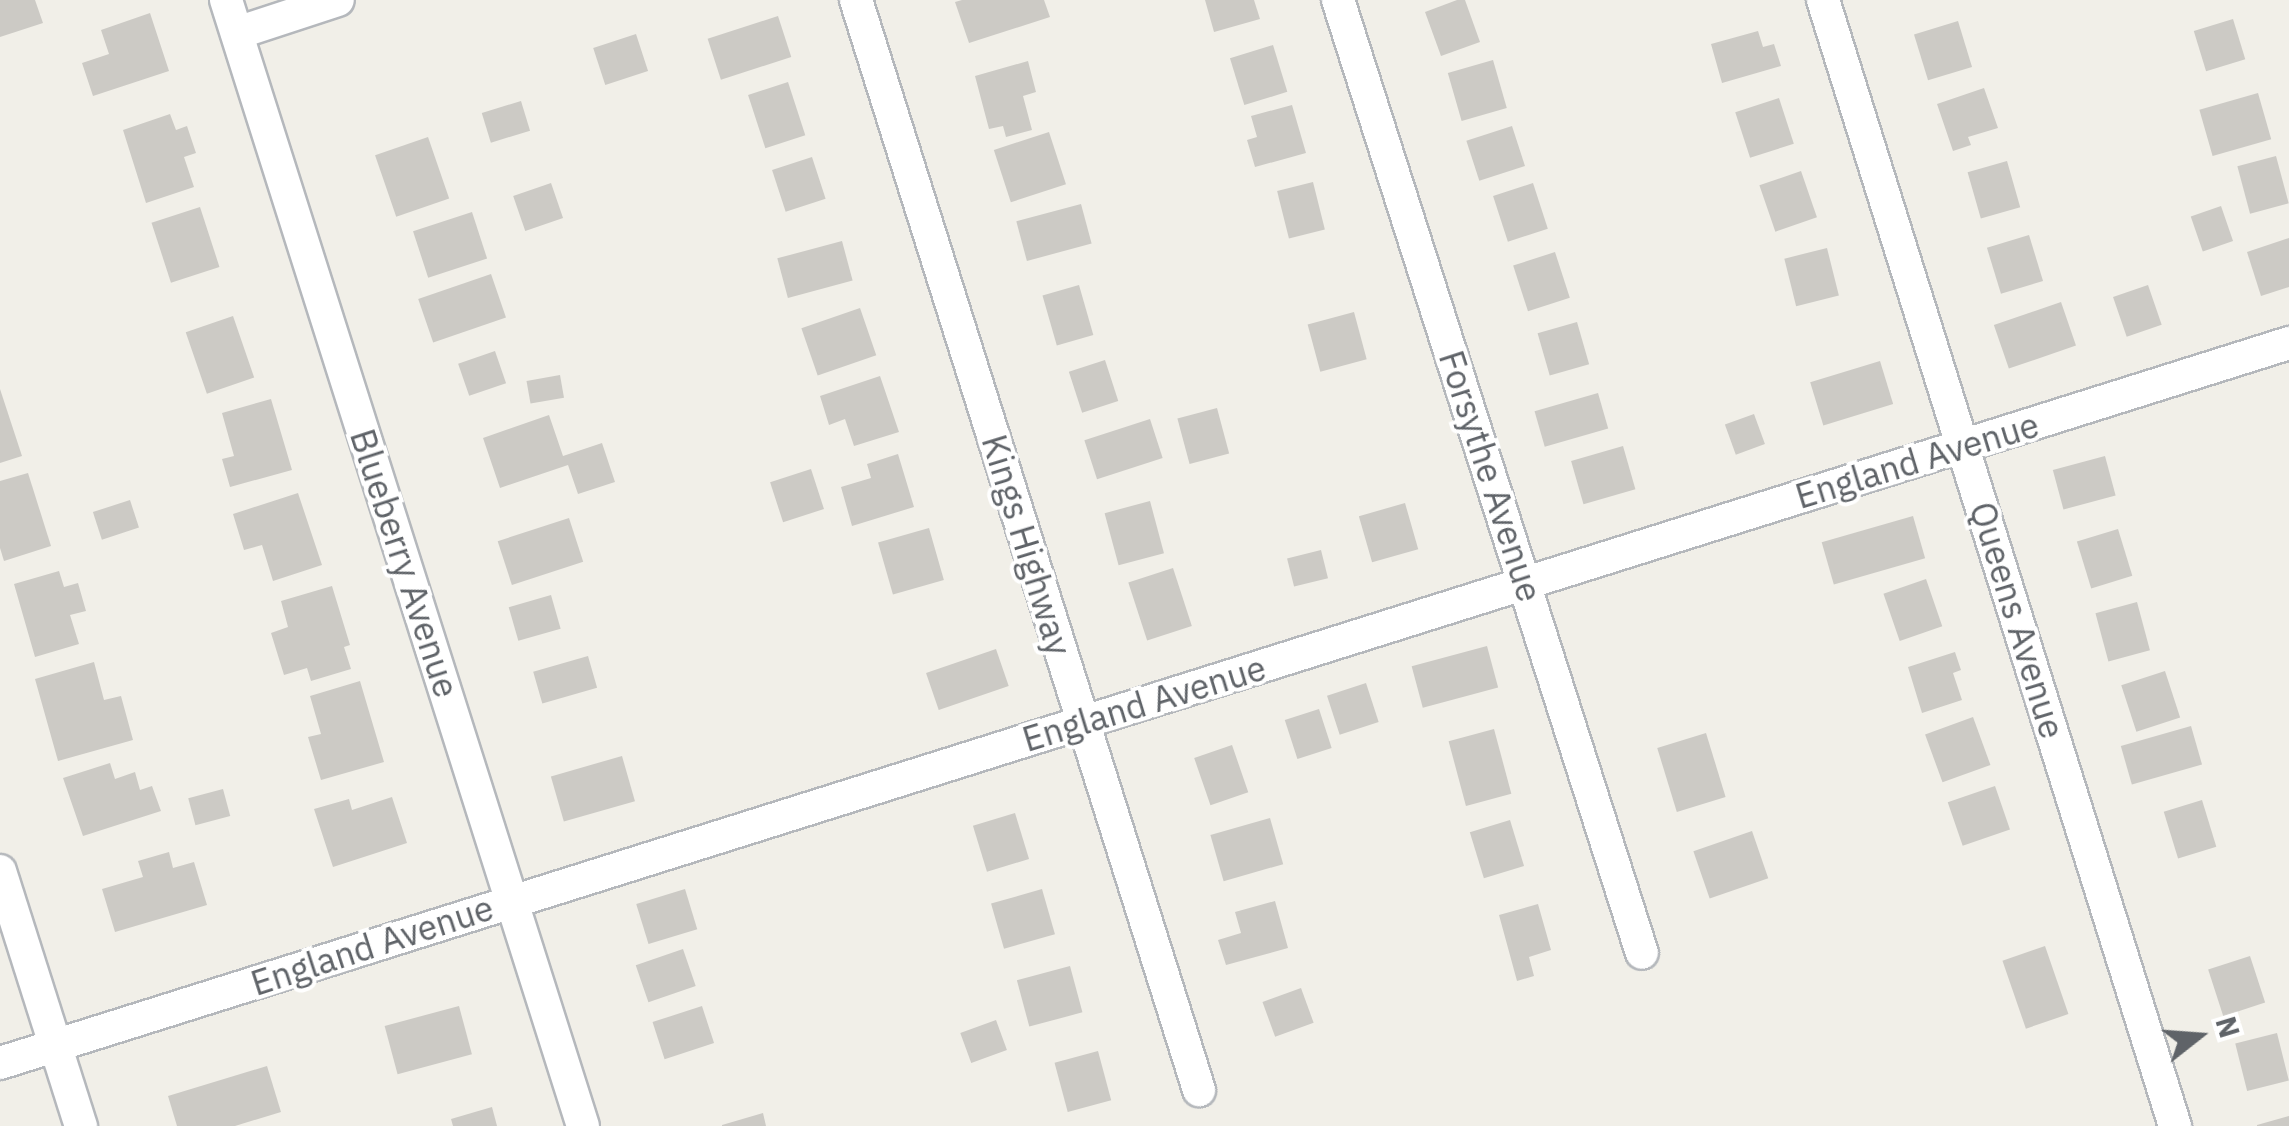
<!DOCTYPE html>
<html>
<head>
<meta charset="utf-8">
<style>
  body { margin:0 }
  #map { position:relative; width:2289px; height:1126px; overflow:hidden; background:#f1efe8; font-family:"IBM Plex Sans",sans-serif }
  div>[style] { position:absolute }
  .building>* { inset:0; background:#cccac5; transform-origin:0 0 }
  .roads { filter:drop-shadow(2px 0 #b5b8bc) drop-shadow(-2px 0 #b5b8bc) drop-shadow(0 2px #b5b8bc) drop-shadow(0 -2px #b5b8bc) }
  .minor>* { height:32px; margin:-16px; padding:0 16px; transform-origin:16px; border-radius:16px; background:#fff }
  span { translate:-50% -50%; white-space:nowrap; text-align:center; line-height:1.15; -webkit-text-stroke:8px #fff; paint-order:stroke }
  .street-label { font-size:35px; color:#5f6368 }
  .north { position:absolute; left:2149px; top:986px; width:100px; height:100px; -webkit-text-stroke:8px #fff; paint-order:stroke; rotate:73deg; font-size:28px; font-weight:700; line-height:40px; text-align:center; color:#5f6368 }
  .north::after { content:''; display:block; margin:auto; width:35px; height:45px; background:#5f6368; clip-path:polygon(50% 0,100% 100%,50% 72%,0 100%) }
</style>
</head>
<body>
<div id="map">
  <div class="building">
    <i style="clip-path:polygon(0 0,35px 0,43px 23px,0 37px)"></i>
    <i style="clip-path:polygon(962px 0,1044px 0,1050px 17px,969px 43px,955px 2px)"></i>
    <i style="clip-path:polygon(1205px 0,1254px 0,1260px 19px,1214px 32px)"></i>
    <i style="clip-path:polygon(1457px 0,1465px 0,1480px 42px,1441px 56px,1425px 12px)"></i>
    <i style="clip-path:polygon(150px 13px,169px 71px,93px 96px,82px 63px,109px 54px,101px 30px)"></i>
    <i style="left:778px;top:16px;width:43px;height:74px;rotate:72deg"></i>
    <i style="left:2233px;top:19px;width:42px;height:41px;rotate:73deg"></i>
    <i style="left:1958px;top:21px;width:48px;height:46px;rotate:73deg"></i>
    <i style="clip-path:polygon(1758px 31px,1763px 47px,1774px 44px,1781px 66px,1722px 83px,1711px 44px)"></i>
    <i style="left:636px;top:34px;width:39px;height:45px;rotate:72deg"></i>
    <i style="left:1273px;top:45px;width:49px;height:45px;rotate:73deg"></i>
    <i style="left:1493px;top:60px;width:50px;height:47px;rotate:74deg"></i>
    <i style="clip-path:polygon(1028px 61px,1036px 92px,1023px 96px,1032px 130px,1006px 137px,1003px 126px,989px 129px,975px 76px)"></i>
    <i style="left:788px;top:82px;width:56px;height:42px;rotate:72deg"></i>
    <i style="clip-path:polygon(1984px 88px,1998px 128px,1968px 137px,1971px 145px,1953px 151px,1937px 104px)"></i>
    <i style="left:2258px;top:93px;width:48px;height:61px;rotate:74deg"></i>
    <i style="left:1779px;top:98px;width:48px;height:46px;rotate:72deg"></i>
    <i style="left:521px;top:101px;width:31px;height:41px;rotate:73deg"></i>
    <i style="clip-path:polygon(1292px 105px,1306px 153px,1255px 167px,1247px 140px,1257px 137px,1251px 116px)"></i>
    <i style="clip-path:polygon(170px 114px,176px 130px,187px 126px,196px 153px,184px 157px,194px 187px,146px 203px,123px 130px)"></i>
    <i style="left:1512px;top:126px;width:42px;height:48px;rotate:72deg"></i>
    <i style="left:1049px;top:132px;width:55px;height:58px;rotate:72deg"></i>
    <i style="left:428px;top:137px;width:65px;height:56px;rotate:71deg"></i>
    <i style="left:2276px;top:156px;width:49px;height:40px;rotate:75deg"></i>
    <i style="left:812px;top:157px;width:44px;height:42px;rotate:72deg"></i>
    <i style="left:2007px;top:161px;width:48px;height:41px;rotate:74deg"></i>
    <i style="left:1801px;top:171px;width:49px;height:44px;rotate:71deg"></i>
    <i style="left:1313px;top:182px;width:49px;height:37px;rotate:76deg"></i>
    <i style="left:551px;top:183px;width:37px;height:40px;rotate:71deg"></i>
    <i style="left:1533px;top:183px;width:48px;height:42px;rotate:72deg"></i>
    <i style="left:1081px;top:204px;width:41px;height:67px;rotate:75deg"></i>
    <i style="left:2221px;top:206px;width:37px;height:32px;rotate:71deg"></i>
    <i style="left:200px;top:207px;width:63px;height:51px;rotate:72deg"></i>
    <i style="left:472px;top:212px;width:49px;height:62px;rotate:72deg"></i>
    <i style="left:2029px;top:235px;width:48px;height:44px;rotate:73deg"></i>
    <i style="clip-path:polygon(2289px 238px,2289px 287px,2261px 296px,2247px 252px)"></i>
    <i style="left:842px;top:241px;width:41px;height:67px;rotate:75deg"></i>
    <i style="left:1827px;top:248px;width:49px;height:44px;rotate:76deg"></i>
    <i style="left:1555px;top:252px;width:48px;height:44px;rotate:72deg"></i>
    <i style="left:491px;top:274px;width:46px;height:77px;rotate:71deg"></i>
    <i style="left:1079px;top:285px;width:52px;height:38px;rotate:74deg"></i>
    <i style="left:2148px;top:285px;width:42px;height:37px;rotate:71deg"></i>
    <i style="left:2061px;top:302px;width:46px;height:71px;rotate:71deg"></i>
    <i style="left:860px;top:308px;width:50px;height:62px;rotate:71deg"></i>
    <i style="left:1354px;top:312px;width:49px;height:48px;rotate:75deg"></i>
    <i style="left:233px;top:316px;width:65px;height:50px;rotate:71deg"></i>
    <i style="left:1577px;top:322px;width:44px;height:41px;rotate:74deg"></i>
    <i style="left:495px;top:351px;width:34px;height:39px;rotate:71deg"></i>
    <i style="left:1105px;top:360px;width:43px;height:38px;rotate:72deg"></i>
    <i style="left:1880px;top:361px;width:45px;height:73px;rotate:73deg"></i>
    <i style="left:560px;top:375px;width:23px;height:34px;rotate:80deg"></i>
    <i style="clip-path:polygon(880px 376px,899px 432px,854px 446px,845px 419px,829px 425px,820px 396px)"></i>
    <i style="clip-path:polygon(0 389px,22px 456px,0 463px)"></i>
    <i style="left:1598px;top:393px;width:37px;height:66px;rotate:74deg"></i>
    <i style="clip-path:polygon(271px 399px,292px 470px,230px 487px,222px 459px,234px 456px,222px 413px)"></i>
    <i style="left:1217px;top:408px;width:47px;height:41px;rotate:75deg"></i>
    <i style="left:1754px;top:414px;width:32px;height:31px;rotate:70deg"></i>
    <i style="clip-path:polygon(549px 415px,563px 456px,602px 443px,615px 482px,578px 494px,568px 465px,500px 488px,483px 438px)"></i>
    <i style="left:1150px;top:419px;width:41px;height:69px;rotate:72deg"></i>
    <i style="left:1623px;top:446px;width:45px;height:54px;rotate:74deg"></i>
    <i style="clip-path:polygon(898px 454px,914px 507px,852px 526px,841px 487px,871px 478px,867px 464px)"></i>
    <i style="left:2105px;top:456px;width:41px;height:54px;rotate:75deg"></i>
    <i style="left:811px;top:469px;width:42px;height:43px;rotate:72deg"></i>
    <i style="clip-path:polygon(28px 473px,51px 546px,4px 561px,0 548px,0 481px)"></i>
    <i style="clip-path:polygon(298px 493px,322px 565px,273px 581px,262px 545px,244px 550px,233px 514px)"></i>
    <i style="left:130px;top:500px;width:29px;height:39px;rotate:72deg"></i>
    <i style="left:1150px;top:501px;width:54px;height:47px;rotate:75deg"></i>
    <i style="left:1405px;top:503px;width:48px;height:48px;rotate:74deg"></i>
    <i style="left:1913px;top:516px;width:44px;height:95px;rotate:74deg"></i>
    <i style="left:569px;top:518px;width:46px;height:75px;rotate:72deg"></i>
    <i style="left:929px;top:528px;width:54px;height:53px;rotate:74deg"></i>
    <i style="left:2118px;top:529px;width:49px;height:43px;rotate:73deg"></i>
    <i style="left:1321px;top:550px;width:29px;height:35px;rotate:76deg"></i>
    <i style="left:1173px;top:568px;width:61px;height:47px;rotate:72deg"></i>
    <i style="clip-path:polygon(59px 571px,64px 587px,78px 583px,86px 611px,70px 615px,79px 644px,35px 657px,14px 584px)"></i>
    <i style="left:1926px;top:579px;width:50px;height:45px;rotate:71deg"></i>
    <i style="clip-path:polygon(332px 586px,350px 645px,344px 647px,351px 669px,311px 681px,307px 668px,284px 675px,271px 633px,288px 627px,281px 601px)"></i>
    <i style="left:551px;top:595px;width:35px;height:44px;rotate:74deg"></i>
    <i style="left:2137px;top:602px;width:50px;height:43px;rotate:75deg"></i>
    <i style="left:1487px;top:646px;width:43px;height:78px;rotate:75deg"></i>
    <i style="left:996px;top:649px;width:39px;height:74px;rotate:71deg"></i>
    <i style="clip-path:polygon(1955px 652px,1961px 670px,1953px 673px,1962px 700px,1922px 713px,1908px 667px)"></i>
    <i style="left:588px;top:656px;width:33px;height:57px;rotate:74deg"></i>
    <i style="clip-path:polygon(94px 662px,104px 700px,121px 696px,133px 740px,58px 761px,35px 679px)"></i>
    <i style="left:2165px;top:671px;width:49px;height:46px;rotate:72deg"></i>
    <i style="clip-path:polygon(360px 681px,384px 762px,321px 780px,308px 737px,321px 734px,310px 696px)"></i>
    <i style="left:1366px;top:683px;width:41px;height:41px;rotate:72deg"></i>
    <i style="left:1319px;top:709px;width:41px;height:36px;rotate:72deg"></i>
    <i style="left:1973px;top:717px;width:51px;height:51px;rotate:70deg"></i>
    <i style="left:2191px;top:726px;width:40px;height:73px;rotate:74deg"></i>
    <i style="left:1494px;top:729px;width:67px;height:47px;rotate:75deg"></i>
    <i style="left:1706px;top:733px;width:67px;height:51px;rotate:73deg"></i>
    <i style="left:1232px;top:745px;width:50px;height:40px;rotate:71deg"></i>
    <i style="left:622px;top:756px;width:47px;height:74px;rotate:74deg"></i>
    <i style="clip-path:polygon(110px 763px,115px 779px,135px 772px,140px 790px,152px 786px,161px 811px,83px 836px,63px 778px)"></i>
    <i style="left:1995px;top:786px;width:46px;height:50px;rotate:71deg"></i>
    <i style="left:223px;top:789px;width:28px;height:36px;rotate:75deg"></i>
    <i style="clip-path:polygon(392px 797px,407px 843px,333px 867px,314px 809px,349px 799px,352px 810px)"></i>
    <i style="left:2202px;top:800px;width:49px;height:40px;rotate:73deg"></i>
    <i style="left:1015px;top:813px;width:48px;height:44px;rotate:73deg"></i>
    <i style="left:1270px;top:818px;width:48px;height:62px;rotate:74deg"></i>
    <i style="left:1510px;top:820px;width:48px;height:42px;rotate:73deg"></i>
    <i style="left:1752px;top:831px;width:50px;height:62px;rotate:71deg"></i>
    <i style="clip-path:polygon(169px 852px,173px 868px,194px 862px,207px 905px,115px 932px,102px 889px,143px 877px,138px 861px)"></i>
    <i style="left:685px;top:889px;width:42px;height:51px;rotate:73deg"></i>
    <i style="left:1042px;top:889px;width:47px;height:53px;rotate:74deg"></i>
    <i style="clip-path:polygon(1275px 901px,1288px 948px,1226px 965px,1218px 940px,1241px 933px,1235px 912px)"></i>
    <i style="clip-path:polygon(1538px 904px,1551px 950px,1529px 957px,1534px 976px,1517px 981px,1499px 915px)"></i>
    <i style="left:2045px;top:946px;width:72px;height:45px;rotate:71deg"></i>
    <i style="left:683px;top:949px;width:39px;height:50px;rotate:71deg"></i>
    <i style="left:2250px;top:956px;width:49px;height:44px;rotate:72deg"></i>
    <i style="left:1070px;top:966px;width:48px;height:55px;rotate:75deg"></i>
    <i style="left:1301px;top:988px;width:37px;height:41px;rotate:70deg"></i>
    <i style="left:459px;top:1006px;width:50px;height:77px;rotate:75deg"></i>
    <i style="left:702px;top:1006px;width:39px;height:52px;rotate:72deg"></i>
    <i style="left:996px;top:1020px;width:32px;height:38px;rotate:70deg"></i>
    <i style="left:2277px;top:1033px;width:49px;height:43px;rotate:76deg"></i>
    <i style="left:1098px;top:1051px;width:51px;height:45px;rotate:75deg"></i>
    <i style="clip-path:polygon(267px 1066px,281px 1112px,235px 1126px,177px 1126px,168px 1096px)"></i>
    <i style="clip-path:polygon(492px 1107px,497px 1126px,453px 1126px,451px 1119px)"></i>
    <i style="clip-path:polygon(763px 1113px,766px 1126px,722px 1126px,722px 1125px)"></i>
    <i style="clip-path:polygon(2289px 1116px,2289px 1126px,2257px 1126px,2257px 1125px)"></i>
  </div>
  <div class="roads">
    <div class="minor">
      <i style="left:226px;top:0;width:1181px;rotate:72.41deg"></i>
      <i style="left:856px;top:0;width:1143px;rotate:72.53deg"></i>
      <i style="left:1338px;top:0;width:1000px;rotate:72.31deg"></i>
      <i style="left:1823px;top:0;width:1180px;rotate:72.64deg"></i>
      <i style="left:237px;top:33px;width:106px;rotate:-18.1deg"></i>
      <i style="left:0;top:871px;width:268px;rotate:72.4deg"></i>
      <i style="left:0;top:1063px;width:2400px;rotate:-17.46deg"></i>
    </div>
  </div>
  <div class="street-label">
    <span style="left:1917px;top:460px;rotate:-17deg">England Avenue</span>
    <span style="left:1491px;top:476px;rotate:72deg">Forsythe Avenue</span>
    <span style="left:1027px;top:545px;rotate:73deg">Kings Highway</span>
    <span style="left:405px;top:563px;rotate:72deg">Blueberry Avenue</span>
    <span style="left:2018px;top:620px;rotate:73deg">Queens Avenue</span>
    <span style="left:1144px;top:703px;rotate:-17deg">England Avenue</span>
    <span style="left:372px;top:945px;rotate:-18deg">England Avenue</span>
  </div>
  <div class="north">N</div>
</div>
</body>
</html>
